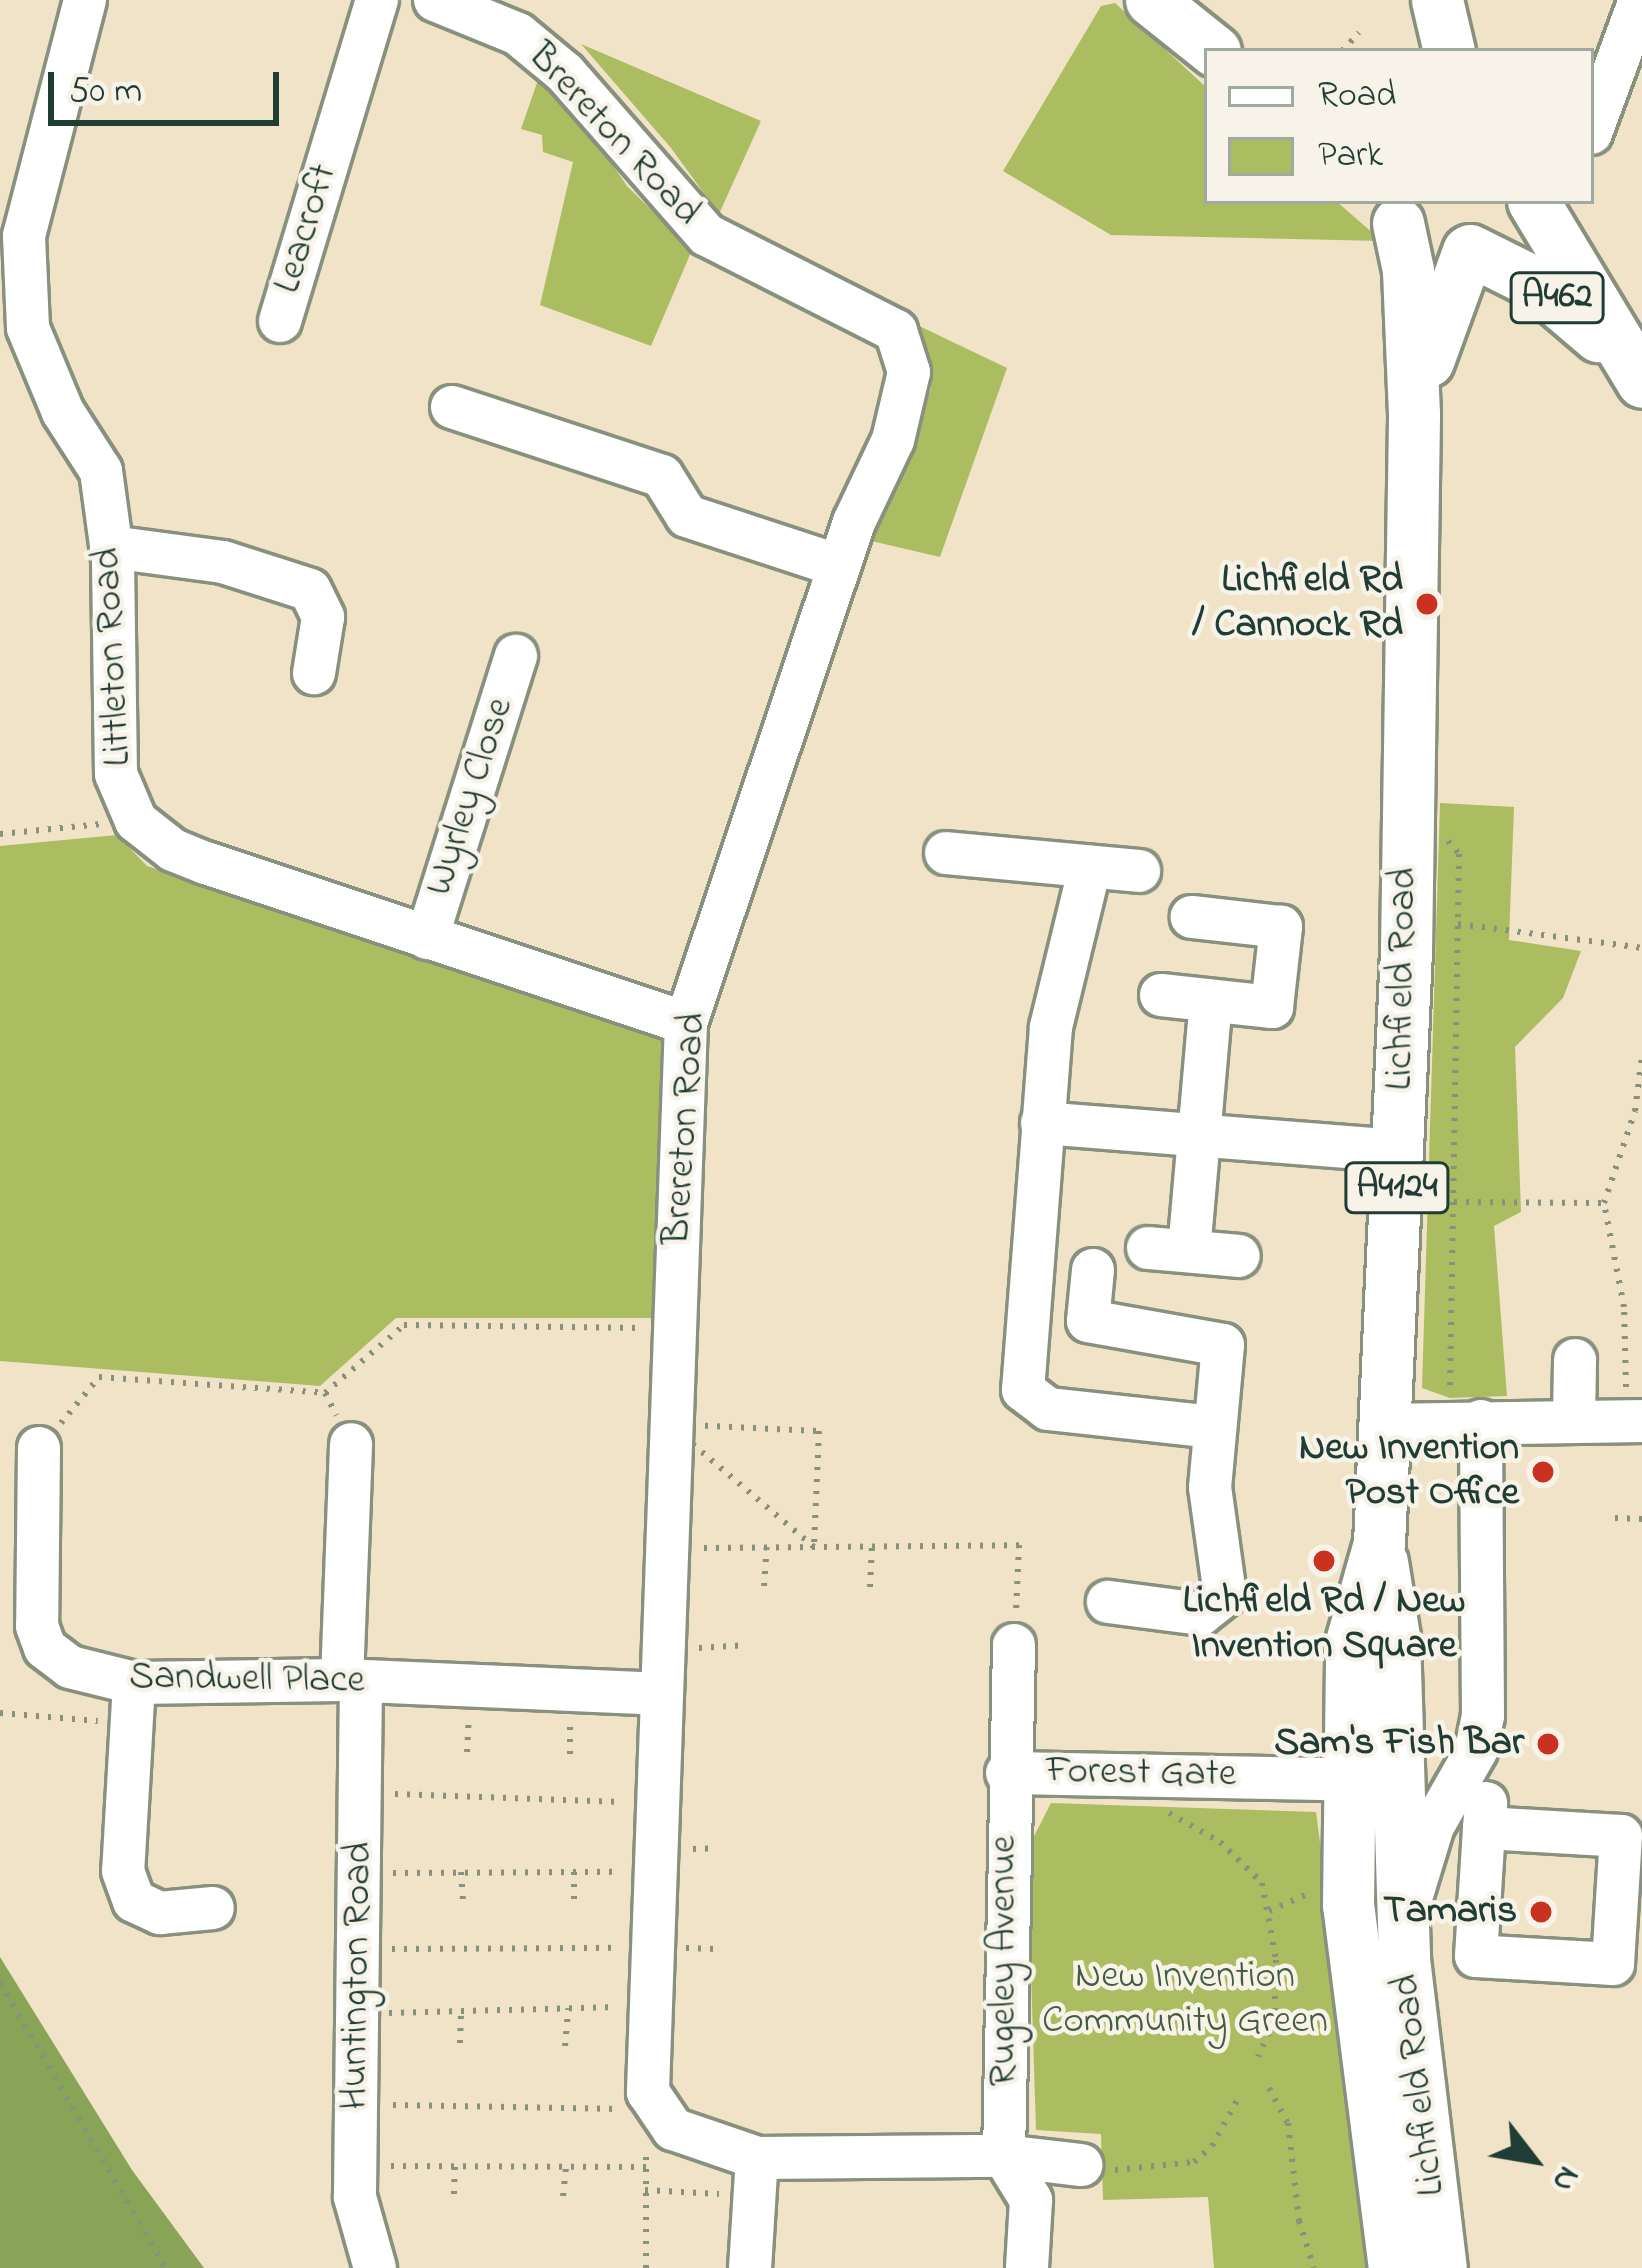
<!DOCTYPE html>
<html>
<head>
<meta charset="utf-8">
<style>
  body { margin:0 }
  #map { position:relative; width:1642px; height:2268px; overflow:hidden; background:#f1e3c8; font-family:"Indie Flower",sans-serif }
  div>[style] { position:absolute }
  .green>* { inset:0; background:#acbd61 }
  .forest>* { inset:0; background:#89a457 }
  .path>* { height:6px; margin-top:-3px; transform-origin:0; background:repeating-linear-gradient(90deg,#88907e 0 3px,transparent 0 12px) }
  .roads { filter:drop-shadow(3px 0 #88907e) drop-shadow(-3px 0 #88907e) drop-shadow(0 3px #88907e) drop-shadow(0 -3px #88907e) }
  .minor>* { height:42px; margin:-21px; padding:0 21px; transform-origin:21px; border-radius:21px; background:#fff }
  .major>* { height:51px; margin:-25.5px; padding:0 25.5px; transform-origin:25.5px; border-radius:25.5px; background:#fff }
  .dots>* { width:33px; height:33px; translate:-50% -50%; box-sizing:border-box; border:6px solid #f7f3e8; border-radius:50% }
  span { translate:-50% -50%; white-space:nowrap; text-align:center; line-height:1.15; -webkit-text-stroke:9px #f7f3e8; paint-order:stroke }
  .shield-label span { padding:3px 9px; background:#f7f3e8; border:3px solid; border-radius:9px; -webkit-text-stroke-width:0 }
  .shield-label { font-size:36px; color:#1f3d34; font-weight:700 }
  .street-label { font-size:39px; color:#1f3d34 }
  .poi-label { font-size:39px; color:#1f3d34; font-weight:700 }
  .right { translate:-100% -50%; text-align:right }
  .park-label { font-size:39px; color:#425d3f }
  .legend { position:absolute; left:1204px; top:48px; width:390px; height:156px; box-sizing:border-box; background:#f7f3e8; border:3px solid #a1aaa0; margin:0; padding:15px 21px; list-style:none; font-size:36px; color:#1f3d34 }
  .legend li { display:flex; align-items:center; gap:24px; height:60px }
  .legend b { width:60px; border:3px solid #a1aaa0 }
  .north { position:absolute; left:1474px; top:2100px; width:120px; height:120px; -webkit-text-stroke:9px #f7f3e8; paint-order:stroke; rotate:121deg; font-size:33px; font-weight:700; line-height:48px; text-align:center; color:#1f3d34 }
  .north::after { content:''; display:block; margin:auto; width:42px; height:54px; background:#1f3d34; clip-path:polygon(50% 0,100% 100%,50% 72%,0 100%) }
  .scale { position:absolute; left:48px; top:72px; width:231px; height:54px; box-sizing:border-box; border:6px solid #1f3d34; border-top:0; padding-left:15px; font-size:36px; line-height:42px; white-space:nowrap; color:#1f3d34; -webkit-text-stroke:9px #f7f3e8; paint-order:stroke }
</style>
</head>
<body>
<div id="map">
  <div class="green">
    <i style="clip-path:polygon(1115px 3px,1207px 88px,1207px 201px,1336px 201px,1382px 241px,1111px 235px,1003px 171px,1101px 6px)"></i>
    <i style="clip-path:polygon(581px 44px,761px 121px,719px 214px,671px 148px)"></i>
    <i style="clip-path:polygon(538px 80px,577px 112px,627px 186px,692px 250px,651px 346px,540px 305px,573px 162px,543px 152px,542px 135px,521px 129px)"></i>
    <i style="clip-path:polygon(913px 323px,1007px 368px,940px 557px,867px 540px,931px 389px)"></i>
    <i style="clip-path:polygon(1440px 803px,1514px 807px,1509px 940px,1581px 951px,1563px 998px,1515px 1047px,1521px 1212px,1494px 1226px,1507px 1396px,1450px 1398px,1422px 1388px)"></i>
    <i style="clip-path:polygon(117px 835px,147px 866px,665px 1030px,657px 1318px,396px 1318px,320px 1386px,0 1361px,0 846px)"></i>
    <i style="clip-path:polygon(1051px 1803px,1316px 1812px,1376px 2268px,1214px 2268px,1208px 2197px,1103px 2200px,1101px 2134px,1036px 2130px,1027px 1850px)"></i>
  </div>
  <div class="forest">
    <i style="clip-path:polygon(0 1957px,132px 2170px,204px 2268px,0 2268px)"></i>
  </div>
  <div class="path">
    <i style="left:1342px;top:51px;width:25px;rotate:-47deg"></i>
    <i style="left:0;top:834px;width:102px;rotate:-5.6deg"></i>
    <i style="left:1448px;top:841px;width:17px;rotate:50deg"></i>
    <i style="left:1459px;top:854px;width:534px;rotate:90.97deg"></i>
    <i style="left:1458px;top:924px;width:186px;rotate:7.4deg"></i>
    <i style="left:1454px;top:1202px;width:150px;rotate:0.4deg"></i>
    <i style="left:1626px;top:1387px;width:80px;rotate:-91.4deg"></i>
    <i style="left:1624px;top:1307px;width:106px;rotate:-100.9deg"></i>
    <i style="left:1604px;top:1203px;width:97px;rotate:-71.4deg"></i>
    <i style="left:1635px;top:1111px;width:54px;rotate:-82.6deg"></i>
    <i style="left:325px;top:1393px;width:104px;rotate:-40.7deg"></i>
    <i style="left:404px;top:1325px;width:240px;rotate:0.7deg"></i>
    <i style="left:61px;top:1423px;width:60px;rotate:-50.4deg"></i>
    <i style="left:99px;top:1377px;width:227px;rotate:4deg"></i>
    <i style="left:325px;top:1393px;width:25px;rotate:63deg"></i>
    <i style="left:669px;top:1424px;width:150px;rotate:2.7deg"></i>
    <i style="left:819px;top:1431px;width:116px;rotate:92.5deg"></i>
    <i style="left:814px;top:1547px;width:190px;rotate:-139.7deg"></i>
    <i style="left:1615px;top:1518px;width:27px;rotate:2deg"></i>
    <i style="left:704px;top:1548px;width:315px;rotate:-0.5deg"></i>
    <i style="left:1019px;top:1545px;width:67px;rotate:92.6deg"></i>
    <i style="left:764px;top:1586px;width:39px;rotate:-86deg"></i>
    <i style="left:870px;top:1587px;width:41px;rotate:-87.2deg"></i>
    <i style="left:699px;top:1648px;width:48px;rotate:-3.6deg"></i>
    <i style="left:0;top:1713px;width:98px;rotate:4.7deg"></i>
    <i style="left:467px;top:1752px;width:33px;rotate:-87deg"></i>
    <i style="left:570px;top:1754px;width:30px;rotate:-90deg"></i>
    <i style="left:395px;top:1794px;width:227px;rotate:2deg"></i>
    <i style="left:1169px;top:1813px;width:59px;rotate:29.6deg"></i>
    <i style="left:1220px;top:1842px;width:59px;rotate:44.3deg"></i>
    <i style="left:1262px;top:1883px;width:78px;rotate:79.7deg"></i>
    <i style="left:1276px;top:1960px;width:62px;rotate:91.8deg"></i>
    <i style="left:1274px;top:2022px;width:38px;rotate:115deg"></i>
    <i style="left:693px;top:1849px;width:23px;rotate:-2deg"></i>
    <i style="left:461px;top:1872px;width:28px;rotate:86deg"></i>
    <i style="left:574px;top:1872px;width:30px;rotate:90deg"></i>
    <i style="left:393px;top:1873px;width:227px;rotate:-0.3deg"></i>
    <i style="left:1269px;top:1911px;width:45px;rotate:-23.7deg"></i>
    <i style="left:686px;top:1948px;width:30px;rotate:2deg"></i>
    <i style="left:392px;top:1949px;width:226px;rotate:-0.3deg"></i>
    <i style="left:0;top:1983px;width:330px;rotate:59.8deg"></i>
    <i style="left:389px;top:2013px;width:227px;rotate:-1.5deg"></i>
    <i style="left:460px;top:2043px;width:32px;rotate:-88deg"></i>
    <i style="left:565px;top:2046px;width:38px;rotate:-85deg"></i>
    <i style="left:1269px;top:2088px;width:40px;rotate:62deg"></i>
    <i style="left:1288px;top:2123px;width:99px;rotate:83.6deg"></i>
    <i style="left:1299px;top:2221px;width:49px;rotate:72.3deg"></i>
    <i style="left:393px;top:2105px;width:227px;rotate:1deg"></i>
    <i style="left:391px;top:2166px;width:255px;rotate:0.2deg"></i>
    <i style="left:1115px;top:2170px;width:79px;rotate:-5.8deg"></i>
    <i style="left:1194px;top:2162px;width:24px;rotate:-42deg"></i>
    <i style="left:1212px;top:2146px;width:60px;rotate:-61.3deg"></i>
    <i style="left:645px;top:2190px;width:74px;rotate:3.1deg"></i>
    <i style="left:454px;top:2194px;width:28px;rotate:-88deg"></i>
    <i style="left:563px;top:2196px;width:29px;rotate:-84deg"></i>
    <i style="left:646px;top:2268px;width:118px;rotate:-90deg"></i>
  </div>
  <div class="roads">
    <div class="minor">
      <i style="left:85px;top:0;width:244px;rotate:104.5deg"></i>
      <i style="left:24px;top:236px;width:92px;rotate:87.5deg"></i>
      <i style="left:28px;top:328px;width:91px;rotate:67.4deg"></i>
      <i style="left:63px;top:412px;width:70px;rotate:57.2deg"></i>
      <i style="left:101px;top:471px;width:90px;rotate:82.3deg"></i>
      <i style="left:113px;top:560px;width:214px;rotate:89.2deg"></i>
      <i style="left:116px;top:774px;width:51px;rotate:66.9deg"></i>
      <i style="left:136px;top:821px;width:47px;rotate:38.1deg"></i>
      <i style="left:173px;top:850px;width:35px;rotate:22deg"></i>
      <i style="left:206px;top:863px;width:506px;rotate:18.43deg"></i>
      <i style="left:435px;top:0;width:90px;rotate:22.3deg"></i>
      <i style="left:518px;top:34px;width:61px;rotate:39.7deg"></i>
      <i style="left:565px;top:73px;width:215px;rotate:48.8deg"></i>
      <i style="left:707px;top:235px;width:212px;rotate:26.9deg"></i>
      <i style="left:896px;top:331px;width:43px;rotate:72.4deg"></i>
      <i style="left:909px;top:372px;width:70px;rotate:103.2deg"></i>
      <i style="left:893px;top:440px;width:91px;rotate:115.4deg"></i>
      <i style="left:854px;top:522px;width:528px;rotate:108.54deg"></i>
      <i style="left:686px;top:1023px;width:1070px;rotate:92.04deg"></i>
      <i style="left:648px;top:2092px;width:45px;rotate:56deg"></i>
      <i style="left:673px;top:2129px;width:89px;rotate:19deg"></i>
      <i style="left:757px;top:2158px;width:247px;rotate:-0.5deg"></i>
      <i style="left:1004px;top:2156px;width:78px;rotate:6.7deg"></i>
      <i style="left:1591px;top:133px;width:142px;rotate:-69.8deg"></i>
      <i style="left:280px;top:321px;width:335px;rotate:-73.2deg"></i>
      <i style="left:452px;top:407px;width:221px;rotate:18.2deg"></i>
      <i style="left:662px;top:476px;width:47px;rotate:58deg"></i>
      <i style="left:687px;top:516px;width:160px;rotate:18.2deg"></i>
      <i style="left:111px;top:547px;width:113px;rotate:7.6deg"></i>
      <i style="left:223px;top:562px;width:91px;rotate:17.8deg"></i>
      <i style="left:310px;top:590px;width:30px;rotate:64deg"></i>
      <i style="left:323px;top:617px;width:57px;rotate:99.1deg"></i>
      <i style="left:946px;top:853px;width:194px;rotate:5.3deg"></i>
      <i style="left:1090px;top:867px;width:165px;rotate:103.7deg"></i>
      <i style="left:1051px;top:1027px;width:364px;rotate:94.4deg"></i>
      <i style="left:1023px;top:1390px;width:31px;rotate:37deg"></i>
      <i style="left:1048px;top:1409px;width:167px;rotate:6.2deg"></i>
      <i style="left:427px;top:938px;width:296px;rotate:-72.5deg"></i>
      <i style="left:1161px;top:995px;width:112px;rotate:6.2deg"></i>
      <i style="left:1272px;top:1007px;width:81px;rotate:-83.6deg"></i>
      <i style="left:1281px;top:927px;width:90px;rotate:-173.6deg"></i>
      <i style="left:1042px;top:1123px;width:358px;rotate:4.5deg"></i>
      <i style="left:1148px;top:1248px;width:91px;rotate:5deg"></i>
      <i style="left:1189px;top:1251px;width:251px;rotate:-85deg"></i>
      <i style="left:1093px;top:1270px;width:51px;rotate:95.6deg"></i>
      <i style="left:1088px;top:1321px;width:137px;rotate:10.1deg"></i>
      <i style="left:1223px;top:1345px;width:143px;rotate:95.2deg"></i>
      <i style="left:1210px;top:1487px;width:109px;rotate:82.1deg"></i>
      <i style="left:1225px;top:1595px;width:31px;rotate:142deg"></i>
      <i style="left:1201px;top:1614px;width:94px;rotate:-172.6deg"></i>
      <i style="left:1574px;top:1419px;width:59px;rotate:-89deg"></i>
      <i style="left:1386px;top:1425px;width:256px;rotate:-0.9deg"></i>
      <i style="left:39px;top:1448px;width:178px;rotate:90.6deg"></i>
      <i style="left:37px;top:1626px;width:23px;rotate:70deg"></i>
      <i style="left:45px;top:1648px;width:31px;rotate:37deg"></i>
      <i style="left:70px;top:1667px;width:66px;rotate:14deg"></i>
      <i style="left:134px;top:1683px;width:208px;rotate:-0.8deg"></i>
      <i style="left:342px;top:1680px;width:316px;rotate:2.5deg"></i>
      <i style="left:1014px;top:1645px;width:511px;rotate:91.12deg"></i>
      <i style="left:1004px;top:2156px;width:52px;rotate:58.5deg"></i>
      <i style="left:1031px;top:2200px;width:68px;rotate:93.4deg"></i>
      <i style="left:342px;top:1680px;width:236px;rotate:-87.8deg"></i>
      <i style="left:361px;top:1681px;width:516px;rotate:90.67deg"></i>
      <i style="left:355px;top:2197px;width:74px;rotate:74.3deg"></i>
      <i style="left:134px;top:1683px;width:188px;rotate:93.3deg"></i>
      <i style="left:123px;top:1871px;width:32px;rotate:70deg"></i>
      <i style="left:134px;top:1901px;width:29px;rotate:25deg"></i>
      <i style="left:160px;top:1913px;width:53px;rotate:-5.4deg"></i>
      <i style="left:1007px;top:1773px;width:371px;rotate:1.1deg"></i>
      <i style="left:1484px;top:1828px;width:137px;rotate:3.3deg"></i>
      <i style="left:1621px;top:1836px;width:128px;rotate:93.6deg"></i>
      <i style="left:1613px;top:1964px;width:137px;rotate:-176.7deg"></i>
      <i style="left:1476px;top:1956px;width:128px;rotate:-86.4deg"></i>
      <i style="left:1484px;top:1828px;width:25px;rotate:-85deg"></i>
      <i style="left:1412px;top:1895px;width:72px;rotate:-73.1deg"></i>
      <i style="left:1433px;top:1826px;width:86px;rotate:-60.2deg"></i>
      <i style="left:1476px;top:1751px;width:36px;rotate:-79deg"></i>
      <i style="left:1483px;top:1716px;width:295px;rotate:-90.4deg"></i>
      <i style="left:750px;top:2268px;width:110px;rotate:-86.4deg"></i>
    </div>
    <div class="major">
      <i style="left:1151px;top:0;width:82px;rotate:38.6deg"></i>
      <i style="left:1437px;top:0;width:52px;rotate:76.8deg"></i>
      <i style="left:1533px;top:201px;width:211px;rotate:58.9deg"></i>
      <i style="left:1470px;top:250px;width:74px;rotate:26.6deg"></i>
      <i style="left:1536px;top:283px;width:82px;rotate:40.5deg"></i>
      <i style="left:1428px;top:361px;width:117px;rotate:-70deg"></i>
      <i style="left:1382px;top:1562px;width:76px;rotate:80.9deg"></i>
      <i style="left:1394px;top:1637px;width:322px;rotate:88.2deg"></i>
      <i style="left:1404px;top:1959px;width:311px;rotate:83.2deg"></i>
      <i style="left:1394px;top:2268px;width:366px;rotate:-97.2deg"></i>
      <i style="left:1348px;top:1905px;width:263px;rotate:-89.3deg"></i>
      <i style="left:1351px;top:1642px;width:103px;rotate:-74.2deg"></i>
      <i style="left:1379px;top:1543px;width:594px;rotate:-87.39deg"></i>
      <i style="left:1406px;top:950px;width:536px;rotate:-89.14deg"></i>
      <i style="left:1414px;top:414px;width:144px;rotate:-92.4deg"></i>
      <i style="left:1408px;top:270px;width:48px;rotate:-102deg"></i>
    </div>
  </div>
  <div class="dots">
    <i style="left:1427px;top:604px;background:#c8321e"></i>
    <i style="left:1543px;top:1472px;background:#c8321e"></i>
    <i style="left:1324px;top:1561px;background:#c8321e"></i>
    <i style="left:1548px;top:1744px;background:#c8321e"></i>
    <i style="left:1541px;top:1912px;background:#c8321e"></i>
  </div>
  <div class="shield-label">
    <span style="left:1557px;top:298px">A462</span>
    <span style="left:1397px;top:1188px">A4124</span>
  </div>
  <div class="street-label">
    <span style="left:613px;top:135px;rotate:47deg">Brereton Road</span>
    <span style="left:307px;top:229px;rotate:-73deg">Leacroft</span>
    <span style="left:114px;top:657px;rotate:-93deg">Littleton Road</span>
    <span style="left:471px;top:797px;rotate:-72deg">Wyrley Close</span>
    <span style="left:1403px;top:979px;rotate:-89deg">Lichfield Road</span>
    <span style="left:686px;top:1129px;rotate:-86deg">Brereton Road</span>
    <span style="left:247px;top:1680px;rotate:1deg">Sandwell Place</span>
    <span style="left:1141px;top:1774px;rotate:1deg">Forest Gate</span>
    <span style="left:1005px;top:1961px;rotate:-90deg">Rugeley Avenue</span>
    <span style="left:358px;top:1976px;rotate:-89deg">Huntington Road</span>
    <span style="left:1420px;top:2085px;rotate:-97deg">Lichfield Road</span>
  </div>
  <div class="poi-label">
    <span class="right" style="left:1403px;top:604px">Lichfield Rd<br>/ Cannock Rd</span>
    <span class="right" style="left:1519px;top:1472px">New Invention<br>Post Office</span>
    <span style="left:1324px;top:1625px">Lichfield Rd / New<br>Invention Square</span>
    <span class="right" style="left:1524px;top:1744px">Sam's Fish Bar</span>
    <span class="right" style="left:1517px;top:1912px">Tamaris</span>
  </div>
  <div class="park-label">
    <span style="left:1185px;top:2000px">New Invention<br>Community Green</span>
  </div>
  <ul class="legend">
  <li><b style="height:15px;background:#fff"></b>Road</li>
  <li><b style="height:33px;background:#acbd61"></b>Park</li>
  </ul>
  <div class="north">N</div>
  <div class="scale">50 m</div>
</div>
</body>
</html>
